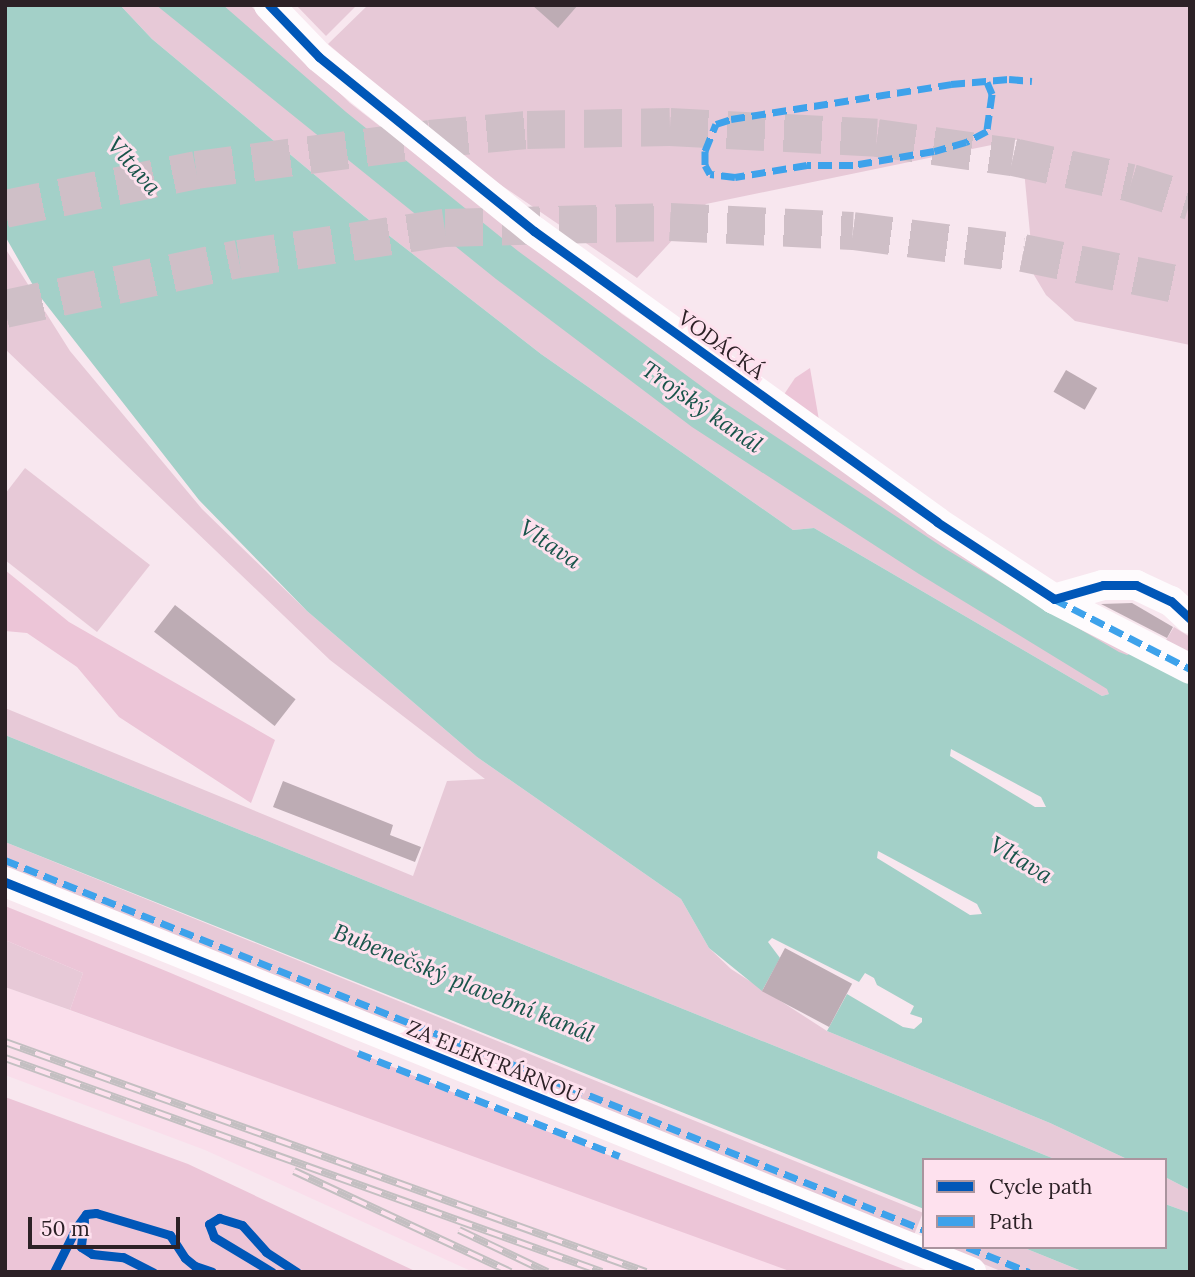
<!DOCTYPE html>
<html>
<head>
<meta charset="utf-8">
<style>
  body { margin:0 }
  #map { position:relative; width:1195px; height:1277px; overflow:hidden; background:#f8e7ef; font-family:Lora,serif }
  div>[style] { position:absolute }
  .built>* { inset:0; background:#fadeeb }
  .green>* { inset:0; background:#e7c9d7; transform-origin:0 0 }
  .forest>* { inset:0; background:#ecc5d7 }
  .water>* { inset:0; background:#a3d0c8 }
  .building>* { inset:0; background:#bdacb4; transform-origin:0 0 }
  .highway-tunnel>* { height:38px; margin-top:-19px; transform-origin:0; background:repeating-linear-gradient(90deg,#cfbfc7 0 38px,transparent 0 57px) }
  .minor>* { height:30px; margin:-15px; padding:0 15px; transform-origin:15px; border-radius:15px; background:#fefbfd }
  .rail>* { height:8px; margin-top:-4px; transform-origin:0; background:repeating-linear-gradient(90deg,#fee1ee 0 16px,#c3bfc1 0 32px); box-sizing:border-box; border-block:2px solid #c3bfc1 }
  .quiet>* { height:7px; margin-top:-3.5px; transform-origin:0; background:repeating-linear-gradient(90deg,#3ea2eb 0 14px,transparent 0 21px) }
  .cycleway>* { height:9px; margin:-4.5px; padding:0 4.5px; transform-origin:4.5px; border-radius:4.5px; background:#0057b8 }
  span { translate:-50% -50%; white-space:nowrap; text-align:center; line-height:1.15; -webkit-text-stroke:6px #fee1ee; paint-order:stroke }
  .street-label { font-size:21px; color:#2c2126 }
  .water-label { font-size:23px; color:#18544a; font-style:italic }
  .frame { position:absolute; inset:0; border:7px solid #2c2126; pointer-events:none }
  .legend { position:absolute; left:922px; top:1158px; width:245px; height:91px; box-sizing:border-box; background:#fee1ee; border:2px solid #aa949e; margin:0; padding:9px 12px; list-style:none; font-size:21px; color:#2c2126 }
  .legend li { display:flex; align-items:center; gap:14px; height:35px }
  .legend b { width:35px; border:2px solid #aa949e }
  .scale { position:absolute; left:28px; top:1217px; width:152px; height:32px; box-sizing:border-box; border:4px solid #2c2126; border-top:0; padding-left:9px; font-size:21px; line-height:24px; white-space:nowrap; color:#2c2126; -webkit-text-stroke:5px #fee1ee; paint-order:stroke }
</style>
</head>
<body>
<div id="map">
  <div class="built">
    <i style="clip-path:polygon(5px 987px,706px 1239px,792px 1272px,473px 1272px,205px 1150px,5px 1075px)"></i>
  </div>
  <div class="green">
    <i style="clip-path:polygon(120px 5px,250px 5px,350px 103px,622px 314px,837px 465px,1135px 652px,1109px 694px,1102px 696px,814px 528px,793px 530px,541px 354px,364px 216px,152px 39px)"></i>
    <i style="clip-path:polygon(296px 5px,357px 5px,326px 36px)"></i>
    <i style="clip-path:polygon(368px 5px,1190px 5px,1190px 345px,1075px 321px,1046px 295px,1034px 275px,1021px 139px,706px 204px,637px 278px,463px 159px,328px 44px)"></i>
    <i style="clip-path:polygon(5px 248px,70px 351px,202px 509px,307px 611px,477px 757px,681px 899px,709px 948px,731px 969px,827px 1031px,1050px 1123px,1129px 1160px,1057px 1160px,5px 735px,5px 708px,413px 876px,447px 781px,485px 779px,330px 660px,5px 349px)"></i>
    <i style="clip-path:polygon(25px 468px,150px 565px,97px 632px,5px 560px,5px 494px)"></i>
    <i style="clip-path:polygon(1174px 627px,1190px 637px,1190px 652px,1163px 645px)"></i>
    <i style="left:5px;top:842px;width:990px;height:28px;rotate:22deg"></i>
    <i style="clip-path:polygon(5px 940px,83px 973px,70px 1010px,5px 987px)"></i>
    <i style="clip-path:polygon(1165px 1177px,1190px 1190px,1190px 1213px,1165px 1204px)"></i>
    <i style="clip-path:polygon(942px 1247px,1022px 1247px,1084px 1272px,1003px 1272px)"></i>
  </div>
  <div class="forest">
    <i style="clip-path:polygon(810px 368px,820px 426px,783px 396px,795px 378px)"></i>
    <i style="clip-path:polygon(5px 570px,69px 622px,275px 740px,251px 803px,119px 717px,77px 667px,27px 633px,5px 631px)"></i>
    <i style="clip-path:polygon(5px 906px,166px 971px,523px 1122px,911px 1272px,792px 1272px,70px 1010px,83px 973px,5px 940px)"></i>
    <i style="clip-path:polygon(5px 1097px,188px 1164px,417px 1272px,5px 1272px)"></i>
  </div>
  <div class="water">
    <i style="clip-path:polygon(evenodd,5px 5px,120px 5px,152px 39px,364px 216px,541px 354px,793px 530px,814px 528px,1102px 696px,1109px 694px,1107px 689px,919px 574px,692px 427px,496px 279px,156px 5px,223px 5px,346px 112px,518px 251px,716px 397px,944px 548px,1042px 607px,1119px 652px,1127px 655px,1135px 652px,1190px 683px,1190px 1190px,1165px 1177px,1165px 1160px,1129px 1160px,1050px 1123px,827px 1031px,847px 994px,903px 1027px,914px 1029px,922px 1022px,922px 1018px,910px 1014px,914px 1006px,877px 985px,874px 978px,865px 973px,859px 982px,772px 938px,768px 942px,780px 958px,762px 991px,709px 948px,681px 899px,477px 757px,307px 611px,199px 500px,38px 294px,5px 236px,5px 5px,951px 749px,1041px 797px,1046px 807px,1035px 807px,950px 756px,951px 749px,5px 5px,878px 851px,977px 904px,982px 914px,970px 915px,877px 858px,878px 851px)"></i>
    <i style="clip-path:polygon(5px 735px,1057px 1160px,924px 1160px,924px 1209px,5px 842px)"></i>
    <i style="clip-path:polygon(1165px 1204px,1190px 1213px,1190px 1272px,1084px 1272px,1022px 1247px,1165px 1247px)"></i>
  </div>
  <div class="building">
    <i style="clip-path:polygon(532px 5px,578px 5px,558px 28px)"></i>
    <i style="left:1066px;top:370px;width:36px;height:25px;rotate:30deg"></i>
    <i style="clip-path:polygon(1132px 603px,1173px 627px,1167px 638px,1101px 604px)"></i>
    <i style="left:175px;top:605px;width:153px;height:34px;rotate:38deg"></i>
    <i style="clip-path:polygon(283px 781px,393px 825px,390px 835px,421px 847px,415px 862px,273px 807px)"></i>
    <i style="left:785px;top:948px;width:76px;height:49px;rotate:28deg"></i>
  </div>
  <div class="highway-tunnel">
    <i style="left:5px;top:209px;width:195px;rotate:-11.5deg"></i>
    <i style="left:196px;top:170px;width:236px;rotate:-7.5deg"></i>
    <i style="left:430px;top:139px;width:97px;rotate:-5.3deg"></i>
    <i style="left:527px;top:130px;width:143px;rotate:-1.2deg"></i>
    <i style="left:670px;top:127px;width:207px;rotate:3deg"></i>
    <i style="left:877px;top:138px;width:137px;rotate:8deg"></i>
    <i style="left:1013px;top:157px;width:121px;rotate:12.4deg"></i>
    <i style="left:1131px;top:183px;width:62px;rotate:17deg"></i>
    <i style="left:5px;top:309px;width:239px;rotate:-12.1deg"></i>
    <i style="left:239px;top:259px;width:208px;rotate:-8.6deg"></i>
    <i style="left:445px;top:228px;width:225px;rotate:-1.5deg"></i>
    <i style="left:670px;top:222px;width:183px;rotate:2.8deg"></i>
    <i style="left:853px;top:231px;width:171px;rotate:7.4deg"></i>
    <i style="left:1023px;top:253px;width:170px;rotate:11.5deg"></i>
  </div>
  <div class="minor">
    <i style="left:269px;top:5px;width:72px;rotate:46.1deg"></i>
    <i style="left:319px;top:57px;width:277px;rotate:39deg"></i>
    <i style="left:534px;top:231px;width:497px;rotate:35.8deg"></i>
    <i style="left:937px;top:522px;width:140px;rotate:33.3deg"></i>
    <i style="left:1054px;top:599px;width:51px;rotate:-15.9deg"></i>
    <i style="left:1103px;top:585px;width:33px"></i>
    <i style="left:1136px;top:585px;width:38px;rotate:25deg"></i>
    <i style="left:1171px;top:601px;width:26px;rotate:43deg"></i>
    <i style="left:1054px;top:599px;width:153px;rotate:27.2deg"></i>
    <i style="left:5px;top:882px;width:1042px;rotate:21.99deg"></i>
  </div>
  <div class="rail">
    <i style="left:5px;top:1042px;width:681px;rotate:19.74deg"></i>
    <i style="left:5px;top:1058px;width:634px;rotate:19.72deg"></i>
    <i style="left:294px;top:1171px;width:239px;rotate:25deg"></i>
    <i style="left:459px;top:1230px;width:98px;rotate:25.5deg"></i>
  </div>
  <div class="quiet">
    <i style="left:987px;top:82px;width:13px;rotate:67deg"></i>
    <i style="left:992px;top:94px;width:37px;rotate:98deg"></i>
    <i style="left:987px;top:131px;width:24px;rotate:152deg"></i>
    <i style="left:966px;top:142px;width:33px;rotate:164deg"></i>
    <i style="left:934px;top:151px;width:82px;rotate:170.2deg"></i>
    <i style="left:853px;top:165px;width:46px;rotate:180deg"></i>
    <i style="left:807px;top:165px;width:73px;rotate:170.5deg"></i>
    <i style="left:735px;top:177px;width:25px;rotate:-173deg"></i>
    <i style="left:710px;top:174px;width:10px;rotate:-119deg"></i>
    <i style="left:705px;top:165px;width:14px;rotate:-90deg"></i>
    <i style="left:705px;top:151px;width:29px;rotate:-68deg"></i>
    <i style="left:716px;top:124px;width:16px;rotate:-18deg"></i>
    <i style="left:731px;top:119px;width:223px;rotate:-9deg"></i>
    <i style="left:951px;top:84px;width:58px;rotate:-4.9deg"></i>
    <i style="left:1009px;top:79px;width:23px;rotate:5deg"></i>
    <i style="left:1054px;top:599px;width:153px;rotate:27.2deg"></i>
    <i style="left:5px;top:860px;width:991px;rotate:21.93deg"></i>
    <i style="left:358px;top:1053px;width:281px;rotate:21.5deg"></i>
    <i style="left:967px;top:1247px;width:67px;rotate:22deg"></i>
  </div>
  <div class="cycleway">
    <i style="left:269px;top:5px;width:72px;rotate:46.1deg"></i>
    <i style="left:319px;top:57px;width:277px;rotate:39deg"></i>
    <i style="left:534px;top:231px;width:497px;rotate:35.8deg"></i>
    <i style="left:937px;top:522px;width:140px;rotate:33.3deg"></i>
    <i style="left:1054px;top:599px;width:51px;rotate:-15.9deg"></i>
    <i style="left:1103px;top:585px;width:33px"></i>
    <i style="left:1136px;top:585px;width:38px;rotate:25deg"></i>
    <i style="left:1171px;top:601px;width:26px;rotate:43deg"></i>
    <i style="left:5px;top:882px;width:1042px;rotate:21.99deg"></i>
    <i style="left:84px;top:1221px;width:26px;rotate:97deg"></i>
    <i style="left:81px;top:1247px;width:13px;rotate:32deg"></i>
    <i style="left:92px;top:1254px;width:31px;rotate:6deg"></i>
    <i style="left:123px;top:1257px;width:34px;rotate:27deg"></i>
    <i style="left:54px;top:1272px;width:49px;rotate:-63.4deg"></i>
    <i style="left:76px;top:1228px;width:17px;rotate:-54deg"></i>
    <i style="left:86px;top:1214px;width:10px;rotate:-6deg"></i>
    <i style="left:96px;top:1213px;width:77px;rotate:16.6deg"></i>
    <i style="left:170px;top:1235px;width:27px;rotate:57deg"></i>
    <i style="left:185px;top:1258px;width:13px;rotate:39deg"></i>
    <i style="left:195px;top:1266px;width:18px;rotate:19deg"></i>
    <i style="left:272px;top:1272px;width:68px;rotate:-148.9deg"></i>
    <i style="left:214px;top:1237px;width:14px;rotate:-111deg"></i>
    <i style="left:209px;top:1224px;width:12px;rotate:-31deg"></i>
    <i style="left:219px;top:1218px;width:24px;rotate:17deg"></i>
    <i style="left:242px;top:1225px;width:36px;rotate:48deg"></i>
    <i style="left:266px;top:1252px;width:37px;rotate:33deg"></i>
  </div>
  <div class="street-label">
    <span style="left:721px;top:345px;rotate:36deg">VODÁCKÁ</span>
    <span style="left:494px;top:1062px;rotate:22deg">ZA ELEKTRÁRNOU</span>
  </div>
  <div class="water-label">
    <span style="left:134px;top:166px;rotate:49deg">Vltava</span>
    <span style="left:702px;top:407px;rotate:35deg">Trojský kanál</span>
    <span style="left:550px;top:544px;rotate:34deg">Vltava</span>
    <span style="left:1021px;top:860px;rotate:31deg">Vltava</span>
    <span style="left:464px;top:983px;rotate:22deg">Bubenečský plavební kanál</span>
  </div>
  <div class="frame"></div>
  <ul class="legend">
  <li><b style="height:9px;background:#0057b8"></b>Cycle path</li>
  <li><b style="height:9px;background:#3ea2eb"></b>Path</li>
  </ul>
  <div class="scale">50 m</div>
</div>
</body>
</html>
